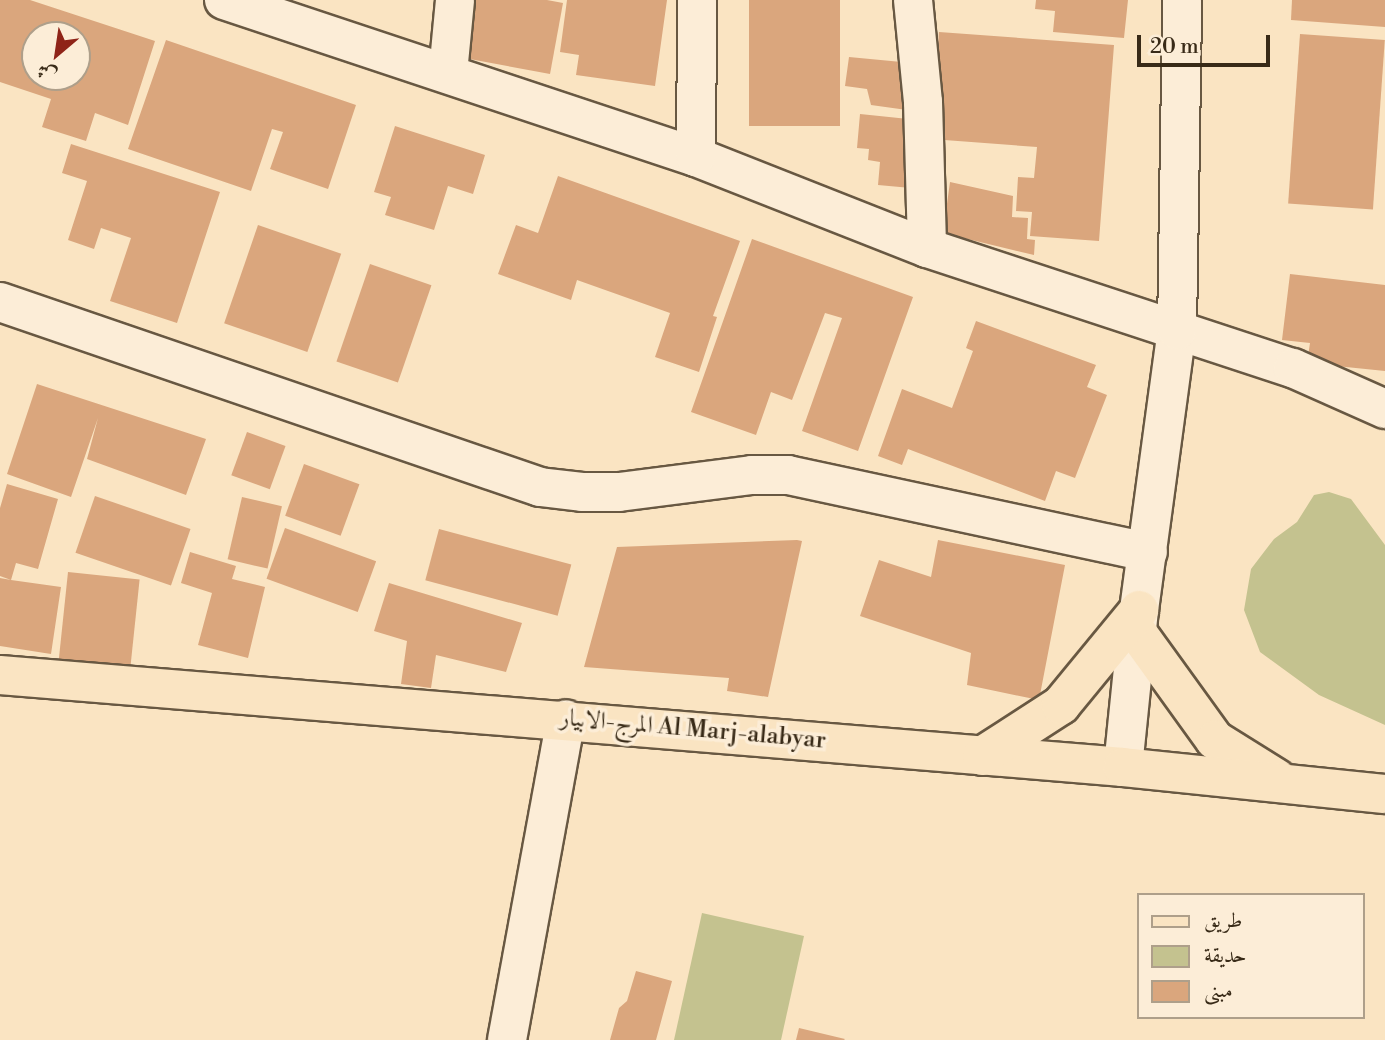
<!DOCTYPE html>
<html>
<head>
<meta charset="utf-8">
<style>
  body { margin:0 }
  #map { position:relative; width:1385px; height:1040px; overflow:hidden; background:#fae4c2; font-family:"Libre Bodoni",Amiri,serif }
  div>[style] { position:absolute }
  .green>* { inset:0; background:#c4c28f }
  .building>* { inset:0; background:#daa67d; transform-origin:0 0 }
  .roads { filter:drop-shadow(2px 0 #685842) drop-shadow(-2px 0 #685842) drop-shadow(0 2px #685842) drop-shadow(0 -2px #685842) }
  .minor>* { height:38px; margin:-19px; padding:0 19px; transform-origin:19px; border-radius:19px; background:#fcedd7 }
  .major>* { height:38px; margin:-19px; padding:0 19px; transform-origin:19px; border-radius:19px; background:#fae4c2 }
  span { translate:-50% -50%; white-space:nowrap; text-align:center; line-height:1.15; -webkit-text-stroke:7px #fcedd7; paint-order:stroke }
  .street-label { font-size:24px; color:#382a17 }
  .legend { position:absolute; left:1137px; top:893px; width:228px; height:126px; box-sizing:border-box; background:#fcedd7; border:2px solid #ae9f8a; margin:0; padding:9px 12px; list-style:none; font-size:21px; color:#382a17 }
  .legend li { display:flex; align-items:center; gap:14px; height:35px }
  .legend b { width:35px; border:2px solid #ae9f8a }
  .north { position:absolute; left:21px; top:21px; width:70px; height:70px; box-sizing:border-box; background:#fcedd7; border:2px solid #ae9f8a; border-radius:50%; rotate:209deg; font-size:19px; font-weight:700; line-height:28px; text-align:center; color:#382a17 }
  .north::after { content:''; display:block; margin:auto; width:24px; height:32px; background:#8f2418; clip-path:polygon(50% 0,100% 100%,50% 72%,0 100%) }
  .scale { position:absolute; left:1137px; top:35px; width:133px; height:32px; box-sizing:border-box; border:4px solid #382a17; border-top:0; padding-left:9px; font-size:21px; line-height:24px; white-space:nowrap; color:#382a17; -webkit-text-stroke:5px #fcedd7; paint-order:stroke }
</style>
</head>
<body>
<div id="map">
  <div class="green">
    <i style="clip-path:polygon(1329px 492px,1351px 499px,1385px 545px,1385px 725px,1319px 695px,1260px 652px,1244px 610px,1251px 569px,1274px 539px,1297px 522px,1314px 495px)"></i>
    <i style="clip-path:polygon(702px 913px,804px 936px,781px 1040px,674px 1040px)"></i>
  </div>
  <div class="building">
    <i style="clip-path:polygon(evenodd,0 0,30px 0,155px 41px,128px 125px,95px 113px,86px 141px,42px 127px,51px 99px,0 82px,0 0,35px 35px,77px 35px,77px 77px,35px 77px,35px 35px)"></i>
    <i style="clip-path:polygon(469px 0,547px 0,563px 3px,550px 74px,459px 57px)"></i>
    <i style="clip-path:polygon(567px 0,667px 0,655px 86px,576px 75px,579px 55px,560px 52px)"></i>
    <i style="left:749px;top:0;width:91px;height:126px"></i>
    <i style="clip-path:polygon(1036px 0,1128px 0,1124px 38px,1053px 32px,1055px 11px,1035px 9px)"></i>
    <i style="clip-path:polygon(1292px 0,1385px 0,1385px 27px,1291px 20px)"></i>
    <i style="clip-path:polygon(939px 32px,1114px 45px,1099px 241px,1030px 236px,1032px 212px,1016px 211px,1018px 177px,1034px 178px,1037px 147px,931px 139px)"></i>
    <i style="left:1300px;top:34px;width:85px;height:170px;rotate:4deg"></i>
    <i style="clip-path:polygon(166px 40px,356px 105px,328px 189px,270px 169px,283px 132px,272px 129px,251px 191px,128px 149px)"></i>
    <i style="clip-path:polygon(849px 57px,912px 63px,907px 110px,871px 105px,867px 89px,845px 86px)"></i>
    <i style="clip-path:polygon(860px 114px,918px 120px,911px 188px,878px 185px,880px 162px,868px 160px,869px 149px,857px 148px)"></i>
    <i style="clip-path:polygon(395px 126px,485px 155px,473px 194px,448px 186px,434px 230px,385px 215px,391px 197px,374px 192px)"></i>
    <i style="clip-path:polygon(71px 144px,220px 192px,177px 323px,110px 301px,131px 238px,101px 228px,94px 249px,68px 240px,87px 181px,62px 173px)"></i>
    <i style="clip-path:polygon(558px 176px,740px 241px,713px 316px,717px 317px,699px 372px,655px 357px,670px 313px,577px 280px,571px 300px,498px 274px,516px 225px,538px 233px)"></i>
    <i style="clip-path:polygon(950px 182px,1013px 196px,1012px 217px,1028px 218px,1027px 239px,1035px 240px,1034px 255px,943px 233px)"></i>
    <i style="left:258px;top:225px;width:88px;height:104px;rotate:19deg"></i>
    <i style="clip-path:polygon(752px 239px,913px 297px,858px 451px,802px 431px,842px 318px,825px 313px,792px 400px,771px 392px,756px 435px,691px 412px)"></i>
    <i style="left:370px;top:264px;width:65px;height:103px;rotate:19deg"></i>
    <i style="clip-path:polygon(1290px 274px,1385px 285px,1385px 371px,1307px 363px,1310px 343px,1282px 340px)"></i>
    <i style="clip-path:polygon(976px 321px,1096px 365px,1087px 387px,1107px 395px,1075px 478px,1056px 471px,1045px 501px,908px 449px,902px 465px,878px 456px,902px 389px,952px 408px,973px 351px,966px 348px)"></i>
    <i style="clip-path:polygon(37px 384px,206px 439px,186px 495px,87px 459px,98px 418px,71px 497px,7px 474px)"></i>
    <i style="left:247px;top:432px;width:41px;height:46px;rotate:20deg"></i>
    <i style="left:304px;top:464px;width:59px;height:55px;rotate:20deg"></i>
    <i style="clip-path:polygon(7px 484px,58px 499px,38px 569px,16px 563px,11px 580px,61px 587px,51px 654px,0 646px,0 578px,11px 580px,0 576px,0 508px)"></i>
    <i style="left:95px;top:496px;width:101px;height:60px;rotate:19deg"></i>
    <i style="left:242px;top:497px;width:41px;height:64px;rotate:13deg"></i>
    <i style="left:285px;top:528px;width:97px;height:54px;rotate:20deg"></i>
    <i style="left:439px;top:529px;width:137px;height:53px;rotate:15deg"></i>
    <i style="clip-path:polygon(797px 540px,802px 541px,768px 697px,727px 691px,729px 678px,584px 667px,617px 547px)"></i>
    <i style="clip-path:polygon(938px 540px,1065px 565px,1039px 700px,967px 685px,971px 653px,860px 616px,879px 560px,931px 577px)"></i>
    <i style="clip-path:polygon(190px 552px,236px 566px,232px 579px,265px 587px,248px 658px,198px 645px,212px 593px,181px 583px)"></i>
    <i style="left:68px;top:572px;width:72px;height:88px;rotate:6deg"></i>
    <i style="clip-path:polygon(389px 583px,522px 623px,506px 672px,436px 655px,431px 688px,401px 684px,407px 641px,374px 631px)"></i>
    <i style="clip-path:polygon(636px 971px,672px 981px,656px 1040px,610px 1040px,619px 1008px,627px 1001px)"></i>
    <i style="clip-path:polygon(799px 1028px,845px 1039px,844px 1040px,796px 1040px)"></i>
  </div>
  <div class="roads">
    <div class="minor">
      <i style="left:224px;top:0;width:497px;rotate:18.4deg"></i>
      <i style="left:696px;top:157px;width:248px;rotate:21.5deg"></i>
      <i style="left:927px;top:248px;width:385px;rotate:18.2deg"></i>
      <i style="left:1293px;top:368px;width:101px;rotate:24deg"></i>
      <i style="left:913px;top:0;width:102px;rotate:84.4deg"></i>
      <i style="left:923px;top:102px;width:146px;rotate:88.4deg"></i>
      <i style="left:448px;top:73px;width:73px;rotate:-84.5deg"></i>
      <i style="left:696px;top:157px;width:157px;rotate:-89.6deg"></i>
      <i style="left:0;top:302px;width:571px;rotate:18.91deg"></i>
      <i style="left:540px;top:487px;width:42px;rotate:6.8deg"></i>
      <i style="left:582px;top:492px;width:37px"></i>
      <i style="left:619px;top:492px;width:134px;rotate:-7.3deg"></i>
      <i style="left:752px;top:475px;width:36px"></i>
      <i style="left:788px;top:475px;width:368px;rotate:12.1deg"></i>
      <i style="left:1123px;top:767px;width:158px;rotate:-84.2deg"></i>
      <i style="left:1139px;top:610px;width:283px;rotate:-82.3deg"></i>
      <i style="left:1177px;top:330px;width:330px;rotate:-89.1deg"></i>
      <i style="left:507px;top:1040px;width:326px;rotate:-79.6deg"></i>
    </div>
    <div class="major">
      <i style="left:1137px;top:632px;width:133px;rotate:54.2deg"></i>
      <i style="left:1215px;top:740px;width:72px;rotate:31.9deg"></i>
      <i style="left:0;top:675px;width:1127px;rotate:4.68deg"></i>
      <i style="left:1123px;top:767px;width:263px;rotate:5.9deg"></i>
      <i style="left:982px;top:756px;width:94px;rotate:-32.8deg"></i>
      <i style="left:1061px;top:705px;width:123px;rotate:-50.6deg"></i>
    </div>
  </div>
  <div class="street-label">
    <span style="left:693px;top:730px;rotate:5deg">المرج-الابيار Al Marj-alabyar</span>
  </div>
  <ul class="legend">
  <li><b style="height:9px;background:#fae4c2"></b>طريق</li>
  <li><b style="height:19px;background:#c4c28f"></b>حديقة</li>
  <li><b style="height:19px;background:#daa67d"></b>مبنى</li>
  </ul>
  <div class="north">ش</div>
  <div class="scale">20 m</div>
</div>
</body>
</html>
